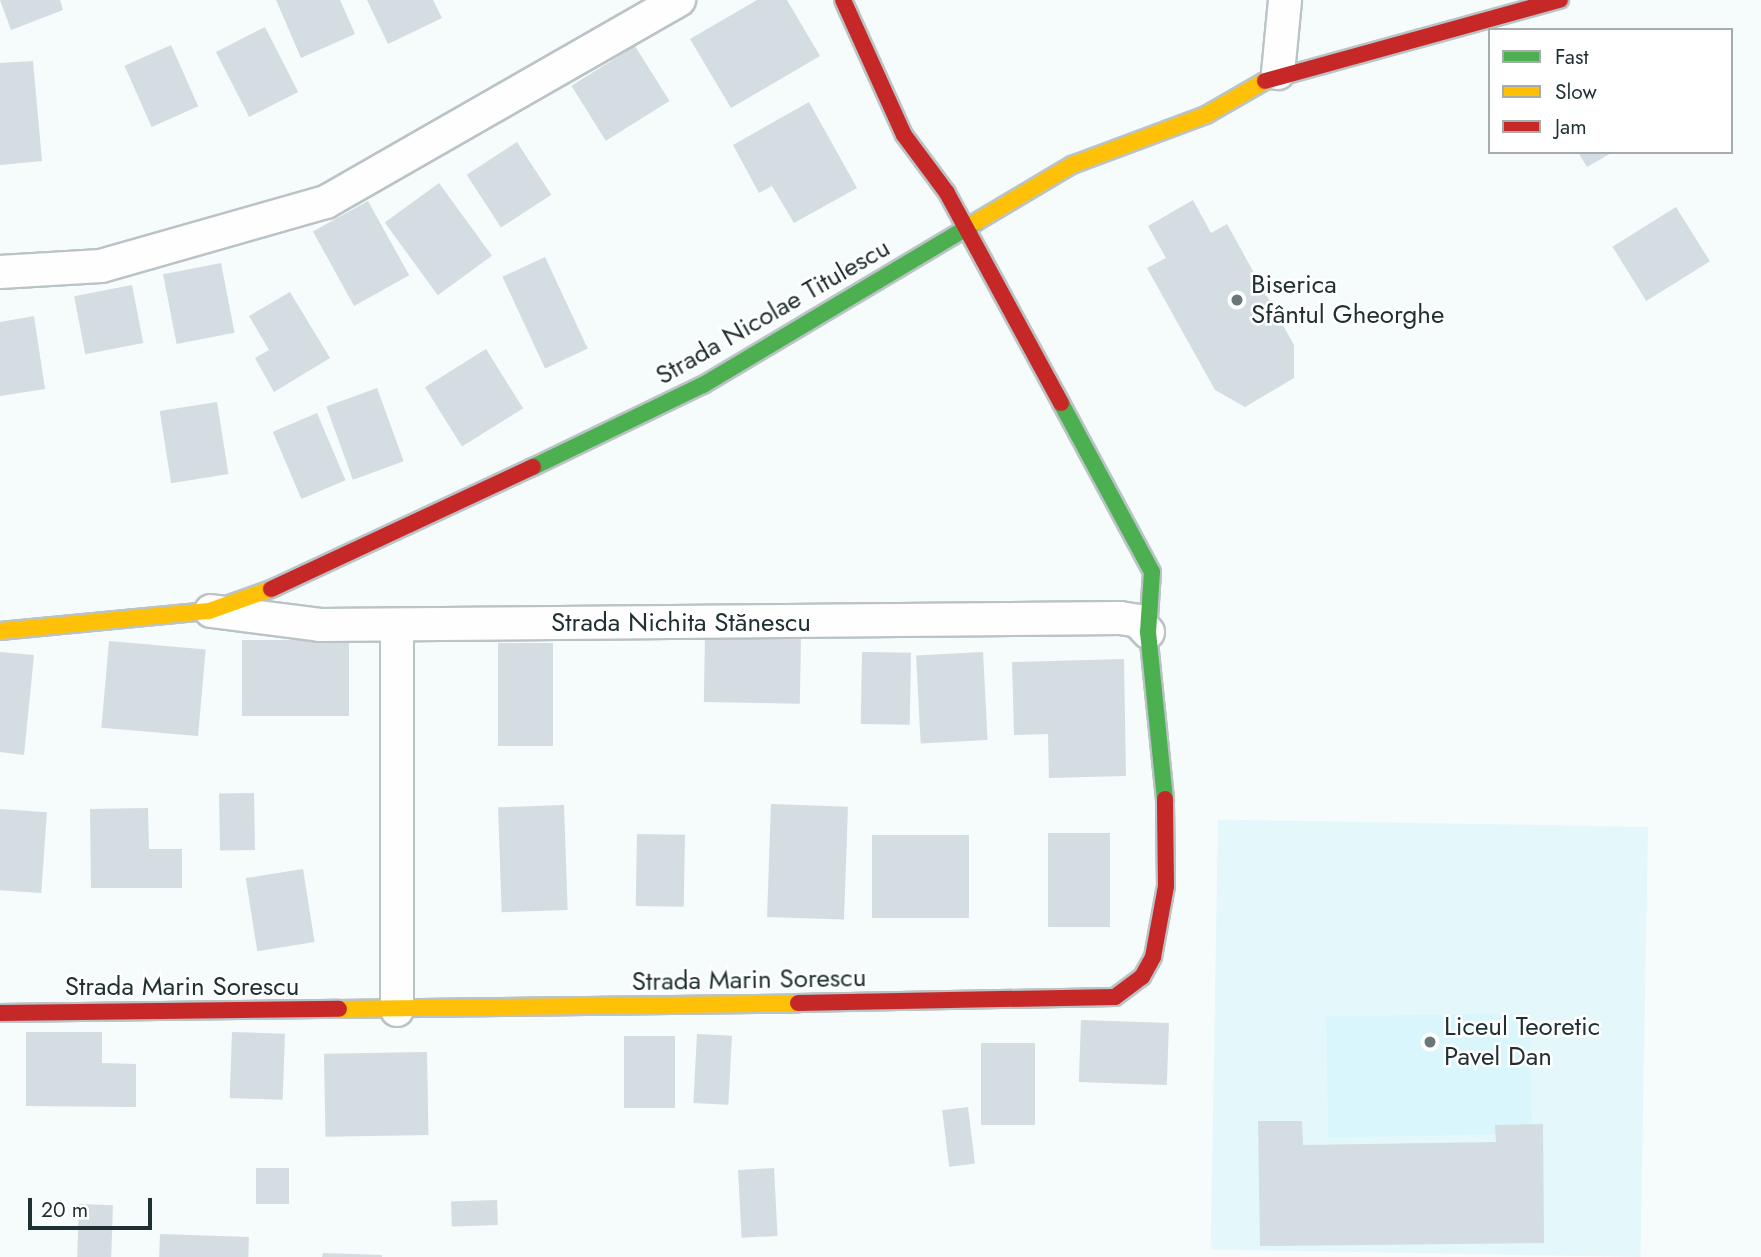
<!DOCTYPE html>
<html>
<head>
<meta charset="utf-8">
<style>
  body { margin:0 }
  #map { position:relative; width:1761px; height:1257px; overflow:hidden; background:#f6fbfc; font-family:Jost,sans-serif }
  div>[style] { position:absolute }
  .built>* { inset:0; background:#e4f8fb; transform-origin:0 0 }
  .green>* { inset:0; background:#d9f6fc; transform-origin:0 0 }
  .building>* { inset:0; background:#d4dde2; transform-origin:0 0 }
  .roads { filter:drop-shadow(2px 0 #bac3c6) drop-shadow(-2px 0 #bac3c6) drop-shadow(0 2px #bac3c6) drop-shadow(0 -2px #bac3c6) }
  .street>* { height:32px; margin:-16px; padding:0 16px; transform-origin:16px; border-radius:16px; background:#fefeff }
  .fast>* { height:16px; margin:-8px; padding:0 8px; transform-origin:8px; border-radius:8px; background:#4caf50 }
  .slow>* { height:16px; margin:-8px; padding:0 8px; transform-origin:8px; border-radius:8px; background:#ffc107 }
  .jam>* { height:16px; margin:-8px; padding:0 8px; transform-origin:8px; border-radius:8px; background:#c62828 }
  .dots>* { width:19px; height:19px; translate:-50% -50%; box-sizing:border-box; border:4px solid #fff; border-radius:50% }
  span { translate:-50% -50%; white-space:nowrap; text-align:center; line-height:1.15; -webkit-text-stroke:5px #fff; paint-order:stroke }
  .poi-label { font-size:26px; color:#1f3033 }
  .left { translate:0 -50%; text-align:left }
  .street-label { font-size:26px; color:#1f3033 }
  .legend { position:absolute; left:1488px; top:28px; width:245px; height:126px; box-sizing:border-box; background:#fff; border:2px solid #a5acad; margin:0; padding:9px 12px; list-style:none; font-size:21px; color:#1f3033 }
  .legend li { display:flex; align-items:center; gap:14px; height:35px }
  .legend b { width:35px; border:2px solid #a5acad }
  .scale { position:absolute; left:28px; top:1198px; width:124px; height:32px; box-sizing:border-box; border:4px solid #1f3033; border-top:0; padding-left:9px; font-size:21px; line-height:24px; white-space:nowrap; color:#1f3033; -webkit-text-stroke:5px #fff; paint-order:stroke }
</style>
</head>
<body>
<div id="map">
  <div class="built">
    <i style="left:1648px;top:827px;width:430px;height:430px;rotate:91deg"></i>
  </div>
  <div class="green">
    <i style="left:1530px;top:1013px;width:121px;height:204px;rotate:89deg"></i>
  </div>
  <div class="building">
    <i style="clip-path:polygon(0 0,60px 0,63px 10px,11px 30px)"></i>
    <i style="clip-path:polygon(276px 0,340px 0,355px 34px,301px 58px)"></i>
    <i style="clip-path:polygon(367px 0,433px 0,442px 18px,388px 44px)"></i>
    <i style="clip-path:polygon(757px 0,787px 0,820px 56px,731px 108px,690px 39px)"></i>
    <i style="left:265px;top:27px;width:73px;height:55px;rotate:63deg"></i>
    <i style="left:171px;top:45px;width:67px;height:51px;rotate:66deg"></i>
    <i style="left:635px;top:46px;width:65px;height:75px;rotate:58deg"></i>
    <i style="clip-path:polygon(33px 61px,42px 161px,0 165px,0 63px)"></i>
    <i style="clip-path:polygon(809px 102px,857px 188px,794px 223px,772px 186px,759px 193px,733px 145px)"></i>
    <i style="left:517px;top:142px;width:63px;height:60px;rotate:57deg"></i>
    <i style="clip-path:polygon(1578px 152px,1613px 152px,1587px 167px)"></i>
    <i style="left:439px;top:183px;width:90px;height:67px;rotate:54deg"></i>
    <i style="clip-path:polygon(1193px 200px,1211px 233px,1227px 224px,1294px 345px,1294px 378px,1245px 407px,1215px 390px,1147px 268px,1166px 258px,1148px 226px)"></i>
    <i style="left:368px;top:201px;width:85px;height:63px;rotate:61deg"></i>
    <i style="left:1676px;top:207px;width:64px;height:75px;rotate:58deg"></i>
    <i style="left:545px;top:257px;width:101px;height:47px;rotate:65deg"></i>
    <i style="left:221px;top:263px;width:71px;height:59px;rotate:79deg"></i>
    <i style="left:132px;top:285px;width:59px;height:59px;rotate:79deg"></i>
    <i style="clip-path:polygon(290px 292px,330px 358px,274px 392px,255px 358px,269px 350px,249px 316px)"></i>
    <i style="clip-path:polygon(34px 316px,45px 389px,0 396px,0 322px)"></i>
    <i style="left:486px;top:349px;width:70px;height:72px;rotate:58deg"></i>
    <i style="left:377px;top:388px;width:78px;height:54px;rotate:70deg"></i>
    <i style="left:217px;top:402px;width:73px;height:58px;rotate:81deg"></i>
    <i style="left:317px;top:413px;width:73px;height:48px;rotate:67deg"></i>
    <i style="left:705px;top:635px;width:96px;height:67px;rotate:1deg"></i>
    <i style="left:242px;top:640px;width:107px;height:76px"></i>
    <i style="left:109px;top:641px;width:97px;height:87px;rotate:5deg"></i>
    <i style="left:498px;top:643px;width:55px;height:103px"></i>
    <i style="clip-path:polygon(0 652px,34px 655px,24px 755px,0 752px)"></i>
    <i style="left:862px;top:652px;width:49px;height:72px;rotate:1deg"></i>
    <i style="left:983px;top:652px;width:88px;height:67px;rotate:87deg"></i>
    <i style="clip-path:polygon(1124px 659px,1126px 776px,1049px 778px,1048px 734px,1014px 735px,1012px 662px)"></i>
    <i style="left:254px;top:793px;width:57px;height:35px;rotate:89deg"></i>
    <i style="left:771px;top:804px;width:77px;height:113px;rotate:2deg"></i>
    <i style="left:564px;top:805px;width:105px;height:66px;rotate:88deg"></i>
    <i style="clip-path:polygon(148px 808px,149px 849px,182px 849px,182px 888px,91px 888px,90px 809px)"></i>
    <i style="left:0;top:809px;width:47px;height:81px;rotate:4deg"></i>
    <i style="left:1048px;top:833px;width:62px;height:94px"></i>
    <i style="left:637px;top:834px;width:48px;height:72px;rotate:1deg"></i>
    <i style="left:872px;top:835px;width:97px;height:83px"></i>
    <i style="left:303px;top:869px;width:74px;height:58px;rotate:81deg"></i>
    <i style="left:1081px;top:1020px;width:88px;height:62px;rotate:2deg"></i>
    <i style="clip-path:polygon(26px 1032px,102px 1032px,102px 1063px,136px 1064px,136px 1107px,26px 1106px)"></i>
    <i style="left:232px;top:1032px;width:53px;height:66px;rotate:2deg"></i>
    <i style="left:697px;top:1034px;width:35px;height:69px;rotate:3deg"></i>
    <i style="left:624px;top:1036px;width:51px;height:72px"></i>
    <i style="left:1035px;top:1043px;width:82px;height:54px;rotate:90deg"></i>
    <i style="left:427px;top:1052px;width:83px;height:103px;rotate:89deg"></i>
    <i style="left:968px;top:1107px;width:57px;height:26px;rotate:83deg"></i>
    <i style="clip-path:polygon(1258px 1121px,1302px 1121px,1303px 1145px,1496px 1142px,1495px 1125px,1543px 1124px,1544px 1243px,1260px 1246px)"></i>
    <i style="left:289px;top:1168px;width:36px;height:33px;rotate:90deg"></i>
    <i style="left:774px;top:1168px;width:68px;height:36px;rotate:87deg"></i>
    <i style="left:497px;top:1200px;width:25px;height:46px;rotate:88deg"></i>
    <i style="left:79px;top:1204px;width:34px;height:53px;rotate:2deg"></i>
    <i style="left:160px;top:1234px;width:89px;height:23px;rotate:2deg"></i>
    <i style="clip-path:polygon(323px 1253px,382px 1255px,382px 1257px,322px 1257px)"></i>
  </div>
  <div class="roads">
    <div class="street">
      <i style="left:1278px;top:73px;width:73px;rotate:-84.5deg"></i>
      <i style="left:0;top:272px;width:101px;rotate:-3.4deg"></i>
      <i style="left:101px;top:266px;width:234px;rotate:-15.9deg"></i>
      <i style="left:326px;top:202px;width:407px;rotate:-29.8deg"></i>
      <i style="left:211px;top:611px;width:110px;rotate:7.3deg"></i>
      <i style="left:320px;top:625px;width:800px;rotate:-0.5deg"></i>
      <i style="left:1120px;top:618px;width:18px;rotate:9deg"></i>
      <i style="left:1138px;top:621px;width:15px;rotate:48deg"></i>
      <i style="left:397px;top:1010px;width:385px;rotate:-90deg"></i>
    </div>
    <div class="fast">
      <i style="left:1061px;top:403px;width:192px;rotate:61.7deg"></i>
      <i style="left:1152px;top:572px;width:60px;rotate:93.8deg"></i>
      <i style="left:1148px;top:632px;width:168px;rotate:84.2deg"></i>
      <i style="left:533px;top:467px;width:189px;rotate:-25.8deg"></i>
      <i style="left:703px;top:385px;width:318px;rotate:-30.8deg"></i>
    </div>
    <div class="slow">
      <i style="left:976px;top:222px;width:112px;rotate:-30.7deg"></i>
      <i style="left:1072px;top:165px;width:143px;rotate:-20.5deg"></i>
      <i style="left:1206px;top:115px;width:68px;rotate:-30deg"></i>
      <i style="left:0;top:631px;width:210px;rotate:-5.5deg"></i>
      <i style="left:209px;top:611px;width:66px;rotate:-19.5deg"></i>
      <i style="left:339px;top:1009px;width:459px;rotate:-0.7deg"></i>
    </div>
    <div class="jam">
      <i style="left:843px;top:0;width:148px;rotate:65.7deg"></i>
      <i style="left:904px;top:135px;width:72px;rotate:53.4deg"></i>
      <i style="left:947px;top:193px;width:239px;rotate:61.5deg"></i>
      <i style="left:1265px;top:81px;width:306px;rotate:-15.4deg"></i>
      <i style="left:271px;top:589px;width:289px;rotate:-25deg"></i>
      <i style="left:798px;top:1003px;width:317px;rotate:-1.1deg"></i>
      <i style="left:1115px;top:997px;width:34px;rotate:-37deg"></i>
      <i style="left:1142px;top:977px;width:23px;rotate:-61deg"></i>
      <i style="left:1153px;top:957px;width:72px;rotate:-79.6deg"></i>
      <i style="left:1166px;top:886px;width:87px;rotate:-90.7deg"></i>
      <i style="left:0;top:1013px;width:339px;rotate:-0.7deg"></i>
    </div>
  </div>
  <div class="dots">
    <i style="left:1237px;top:300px;background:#6a7779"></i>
    <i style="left:1430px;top:1042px;background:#6a7779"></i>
  </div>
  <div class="poi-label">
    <span class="left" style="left:1251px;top:300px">Biserica<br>Sfântul Gheorghe</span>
    <span class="left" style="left:1444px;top:1042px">Liceul Teoretic<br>Pavel Dan</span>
  </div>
  <div class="street-label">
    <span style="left:773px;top:312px;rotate:-30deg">Strada Nicolae Titulescu</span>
    <span style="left:681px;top:623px">Strada Nichita Stănescu</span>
    <span style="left:749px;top:980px;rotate:-1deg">Strada Marin Sorescu</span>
    <span style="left:182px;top:987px">Strada Marin Sorescu</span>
  </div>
  <ul class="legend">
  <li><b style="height:9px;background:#4caf50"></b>Fast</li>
  <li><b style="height:9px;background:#ffc107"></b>Slow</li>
  <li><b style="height:9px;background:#c62828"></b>Jam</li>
  </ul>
  <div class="scale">20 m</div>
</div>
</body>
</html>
